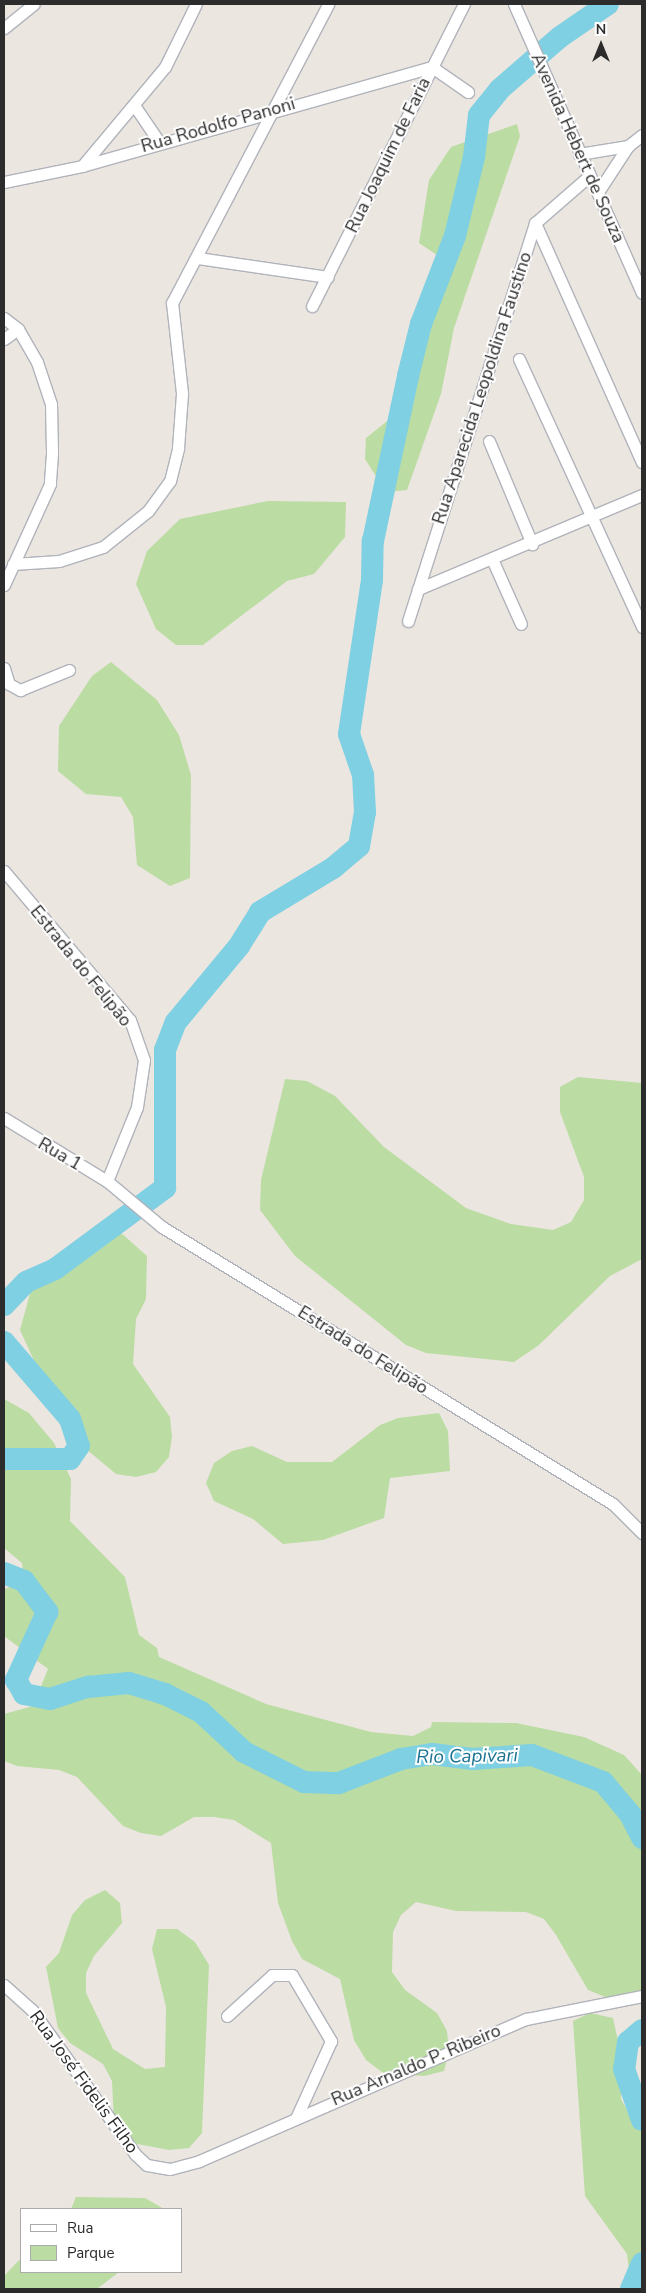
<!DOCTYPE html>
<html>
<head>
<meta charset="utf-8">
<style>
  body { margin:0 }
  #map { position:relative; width:646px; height:2293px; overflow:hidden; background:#ece6e0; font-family:"Nunito Sans",sans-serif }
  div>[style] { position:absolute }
  .green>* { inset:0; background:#bbdca3 }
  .river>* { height:22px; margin:-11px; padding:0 11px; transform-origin:11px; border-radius:11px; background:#7fd0e2 }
  .roads { filter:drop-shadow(1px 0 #b0b3bb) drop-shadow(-1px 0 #b0b3bb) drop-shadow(0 1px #b0b3bb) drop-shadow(0 -1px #b0b3bb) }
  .street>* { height:11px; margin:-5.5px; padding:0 5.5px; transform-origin:5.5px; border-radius:5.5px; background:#fff }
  span { translate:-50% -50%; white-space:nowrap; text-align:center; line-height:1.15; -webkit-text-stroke:4px #fff; paint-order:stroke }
  .street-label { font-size:18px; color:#2c2c2c }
  .water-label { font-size:19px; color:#1c7290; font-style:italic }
  .frame { position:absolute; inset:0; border:5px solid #2c2c2c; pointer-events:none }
  .legend { position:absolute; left:20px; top:2208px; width:162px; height:65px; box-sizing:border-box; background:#fff; border:1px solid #ababab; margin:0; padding:6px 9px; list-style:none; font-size:15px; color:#2c2c2c }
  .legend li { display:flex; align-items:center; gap:10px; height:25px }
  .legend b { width:25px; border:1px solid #ababab }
  .north { position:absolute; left:576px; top:20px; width:50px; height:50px; -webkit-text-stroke:4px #fff; paint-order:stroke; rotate:0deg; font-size:14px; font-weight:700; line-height:20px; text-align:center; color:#2c2c2c }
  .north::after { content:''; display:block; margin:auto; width:18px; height:22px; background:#2c2c2c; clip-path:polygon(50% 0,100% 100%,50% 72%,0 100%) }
</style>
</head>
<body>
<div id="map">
  <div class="green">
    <i style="clip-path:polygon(517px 124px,520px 136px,454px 328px,441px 394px,407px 490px,386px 492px,365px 459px,366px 438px,396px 414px,412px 357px,433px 321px,437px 255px,419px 243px,429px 180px,451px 147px)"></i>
    <i style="clip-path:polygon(268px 501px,346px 502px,345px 537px,314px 574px,287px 581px,203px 645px,176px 645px,156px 629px,136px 584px,147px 551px,180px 519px)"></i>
    <i style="clip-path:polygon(111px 662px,157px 700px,179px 735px,191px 775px,190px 878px,170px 886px,137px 865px,133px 817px,121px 797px,86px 794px,58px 771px,59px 726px,92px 676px)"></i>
    <i style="clip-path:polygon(578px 1077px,642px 1083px,642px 1259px,610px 1276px,539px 1345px,514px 1362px,426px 1353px,406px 1345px,295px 1256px,260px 1210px,261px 1180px,285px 1079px,307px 1081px,335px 1096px,384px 1147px,466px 1208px,511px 1224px,553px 1230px,571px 1222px,584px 1200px,584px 1177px,560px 1112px,560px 1087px)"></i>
    <i style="clip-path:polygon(111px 1224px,147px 1256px,146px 1299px,136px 1319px,133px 1364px,170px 1417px,172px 1437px,169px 1457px,156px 1472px,136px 1477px,116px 1474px,86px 1449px,42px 1378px,20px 1330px,31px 1290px,44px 1273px,84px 1261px,102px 1248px)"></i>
    <i style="clip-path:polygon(4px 1399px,29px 1413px,54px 1443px,71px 1479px,70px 1521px,125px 1577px,139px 1635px,157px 1648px,159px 1657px,266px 1704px,371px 1732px,413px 1736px,431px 1727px,432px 1722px,516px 1723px,584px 1737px,624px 1755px,642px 1775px,642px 1997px,608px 1998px,588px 1990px,556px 1935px,544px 1919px,526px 1912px,456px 1911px,416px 1902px,401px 1915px,393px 1932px,392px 1972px,405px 1990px,437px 2013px,447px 2031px,449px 2051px,444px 2071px,424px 2076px,383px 2073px,366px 2060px,354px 2040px,340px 1979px,302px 1959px,292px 1941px,278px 1903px,271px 1843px,234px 1820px,214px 1817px,194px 1817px,161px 1836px,141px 1833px,123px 1826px,77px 1777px,59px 1770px,17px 1766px,4px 1761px,4px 1714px,33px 1706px,48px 1669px,4px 1636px,4px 1589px,24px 1583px,22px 1563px,4px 1548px)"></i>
    <i style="clip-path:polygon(439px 1413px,448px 1431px,450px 1471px,390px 1478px,384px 1518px,323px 1540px,283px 1544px,253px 1519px,214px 1501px,206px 1483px,214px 1463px,232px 1451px,252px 1446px,287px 1462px,332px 1462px,380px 1425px,398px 1418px)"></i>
    <i style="clip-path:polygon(105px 1890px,120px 1903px,122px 1923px,94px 1956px,86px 1973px,86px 1993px,113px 2049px,145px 2069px,165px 2067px,166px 2007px,152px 1949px,157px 1929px,177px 1929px,195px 1942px,209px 1965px,202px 2133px,189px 2148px,169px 2150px,127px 2142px,114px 2122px,112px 2081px,103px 2064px,70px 2043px,58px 2028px,46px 1967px,59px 1953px,72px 1915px,85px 1900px)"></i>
    <i style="clip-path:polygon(590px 2013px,613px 2018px,622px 2059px,621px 2099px,633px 2121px,642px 2110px,642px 2289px,631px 2289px,627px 2254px,585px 2196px,573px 2021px)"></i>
    <i style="clip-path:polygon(76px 2197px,145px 2198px,164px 2209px,71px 2209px)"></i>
    <i style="clip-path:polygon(21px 2258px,21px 2272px,119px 2272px,97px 2289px,4px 2289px,4px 2276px)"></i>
  </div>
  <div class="river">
    <i style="left:4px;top:1305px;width:32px;rotate:-46deg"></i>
    <i style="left:26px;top:1282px;width:32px;rotate:-24deg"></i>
    <i style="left:55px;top:1269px;width:137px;rotate:-36.4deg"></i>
    <i style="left:165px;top:1188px;width:138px;rotate:-90deg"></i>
    <i style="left:165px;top:1050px;width:30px;rotate:-69deg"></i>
    <i style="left:176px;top:1022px;width:99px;rotate:-50.3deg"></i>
    <i style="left:239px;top:946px;width:40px;rotate:-58deg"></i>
    <i style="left:260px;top:912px;width:85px;rotate:-31.1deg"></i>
    <i style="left:333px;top:868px;width:34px;rotate:-40deg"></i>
    <i style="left:359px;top:846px;width:35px;rotate:-80deg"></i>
    <i style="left:365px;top:812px;width:37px;rotate:-93deg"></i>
    <i style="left:363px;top:775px;width:43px;rotate:-108.9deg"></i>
    <i style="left:349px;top:734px;width:156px;rotate:-81.5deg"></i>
    <i style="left:372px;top:580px;width:39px;rotate:-89deg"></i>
    <i style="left:373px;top:541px;width:169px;rotate:-78deg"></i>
    <i style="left:408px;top:376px;width:54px;rotate:-76deg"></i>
    <i style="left:421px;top:324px;width:94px;rotate:-68.9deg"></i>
    <i style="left:455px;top:236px;width:81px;rotate:-76.5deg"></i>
    <i style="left:474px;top:157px;width:42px;rotate:-83.2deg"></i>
    <i style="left:479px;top:115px;width:33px;rotate:-51deg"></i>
    <i style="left:500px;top:89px;width:79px;rotate:-40.9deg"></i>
    <i style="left:560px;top:37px;width:58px;rotate:-34.5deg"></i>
    <i style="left:4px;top:1342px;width:101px;rotate:49.4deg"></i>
    <i style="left:70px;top:1419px;width:28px;rotate:72deg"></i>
    <i style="left:79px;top:1446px;width:16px;rotate:125deg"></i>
    <i style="left:70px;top:1459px;width:66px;rotate:180deg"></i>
    <i style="left:4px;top:1573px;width:22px;rotate:22deg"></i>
    <i style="left:24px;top:1581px;width:39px;rotate:53deg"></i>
    <i style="left:47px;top:1612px;width:75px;rotate:114.5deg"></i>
    <i style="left:16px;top:1680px;width:16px;rotate:60deg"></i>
    <i style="left:24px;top:1694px;width:26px;rotate:11deg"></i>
    <i style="left:50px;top:1699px;width:40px;rotate:-18deg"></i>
    <i style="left:88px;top:1687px;width:41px;rotate:-5.6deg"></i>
    <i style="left:129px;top:1683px;width:38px;rotate:17deg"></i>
    <i style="left:165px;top:1694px;width:40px;rotate:26.6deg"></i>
    <i style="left:201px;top:1712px;width:59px;rotate:42.9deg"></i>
    <i style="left:244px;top:1752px;width:67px;rotate:26.6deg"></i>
    <i style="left:304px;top:1782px;width:35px;rotate:2deg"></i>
    <i style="left:339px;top:1783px;width:66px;rotate:-21.2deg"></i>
    <i style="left:401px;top:1759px;width:31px;rotate:-9deg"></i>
    <i style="left:432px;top:1754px;width:41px;rotate:7deg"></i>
    <i style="left:473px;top:1759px;width:59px;rotate:-3.9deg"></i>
    <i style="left:532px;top:1755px;width:76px;rotate:20.8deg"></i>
    <i style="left:603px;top:1782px;width:42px;rotate:49.8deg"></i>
    <i style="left:630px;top:1814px;width:27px;rotate:63deg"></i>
    <i style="left:642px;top:2030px;width:18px;rotate:139deg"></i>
    <i style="left:628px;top:2042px;width:27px;rotate:98deg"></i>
    <i style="left:624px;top:2069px;width:54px;rotate:70.6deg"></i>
    <i style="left:631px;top:2289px;width:28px;rotate:-67deg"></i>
  </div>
  <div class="roads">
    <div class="street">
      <i style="left:514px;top:4px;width:316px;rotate:66.1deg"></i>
      <i style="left:4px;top:28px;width:38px;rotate:-39deg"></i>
      <i style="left:136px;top:108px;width:41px;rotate:55.9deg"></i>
      <i style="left:579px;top:154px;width:50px;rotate:-9.3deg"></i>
      <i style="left:83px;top:165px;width:128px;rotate:-50.1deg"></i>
      <i style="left:165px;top:67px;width:70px;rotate:-63.8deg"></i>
      <i style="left:4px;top:182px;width:80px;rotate:-11.6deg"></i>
      <i style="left:82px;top:166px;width:364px;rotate:-15.8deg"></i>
      <i style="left:432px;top:67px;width:44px;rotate:34.8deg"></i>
      <i style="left:598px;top:192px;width:55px;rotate:-56.9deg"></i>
      <i style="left:628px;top:146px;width:18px;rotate:-38deg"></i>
      <i style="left:535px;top:223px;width:262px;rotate:65.9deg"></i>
      <i style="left:198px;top:258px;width:131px;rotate:8.3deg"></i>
      <i style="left:312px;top:306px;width:338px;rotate:-63.3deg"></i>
      <i style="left:4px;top:318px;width:18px;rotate:38deg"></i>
      <i style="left:18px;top:329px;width:38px;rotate:60deg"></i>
      <i style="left:37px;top:362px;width:44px;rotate:71.6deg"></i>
      <i style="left:51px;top:404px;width:49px;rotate:88.8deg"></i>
      <i style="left:52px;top:453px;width:31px;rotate:94deg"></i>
      <i style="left:50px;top:484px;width:111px;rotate:114.5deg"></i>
      <i style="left:4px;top:339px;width:17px;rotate:-36deg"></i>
      <i style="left:519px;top:359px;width:295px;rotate:65.3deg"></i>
      <i style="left:489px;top:441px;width:112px;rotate:67.3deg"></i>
      <i style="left:492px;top:559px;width:71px;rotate:66deg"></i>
      <i style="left:13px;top:564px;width:46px;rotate:-3.7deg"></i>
      <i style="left:59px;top:561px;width:46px;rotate:-17.7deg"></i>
      <i style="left:103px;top:547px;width:58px;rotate:-38.7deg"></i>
      <i style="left:148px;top:511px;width:37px;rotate:-54deg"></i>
      <i style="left:170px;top:481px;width:34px;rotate:-76deg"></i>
      <i style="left:178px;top:448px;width:55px;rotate:-85.8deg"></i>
      <i style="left:182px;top:393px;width:91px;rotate:-96.3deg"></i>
      <i style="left:172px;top:303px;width:337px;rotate:-62.4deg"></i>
      <i style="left:418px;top:589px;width:243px;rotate:-22.8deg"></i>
      <i style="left:408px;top:621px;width:418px;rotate:-72.3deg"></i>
      <i style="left:535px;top:223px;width:72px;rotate:-41deg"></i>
      <i style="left:4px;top:668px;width:17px;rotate:73deg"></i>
      <i style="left:9px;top:684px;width:13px;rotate:29deg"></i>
      <i style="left:20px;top:690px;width:53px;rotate:-22.2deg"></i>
      <i style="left:4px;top:871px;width:195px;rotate:49.8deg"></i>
      <i style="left:130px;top:1020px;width:42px;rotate:70.7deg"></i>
      <i style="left:144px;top:1060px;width:48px;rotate:98.5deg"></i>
      <i style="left:137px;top:1107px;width:80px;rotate:112.1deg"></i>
      <i style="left:4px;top:1118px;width:121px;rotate:31.5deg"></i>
      <i style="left:107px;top:1181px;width:72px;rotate:39.9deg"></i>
      <i style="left:162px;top:1227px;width:529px;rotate:31.56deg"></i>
      <i style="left:613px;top:1504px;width:41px;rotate:45deg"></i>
      <i style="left:4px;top:1985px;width:38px;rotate:42deg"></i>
      <i style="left:32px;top:2010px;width:177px;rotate:54.4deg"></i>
      <i style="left:135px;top:2154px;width:16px;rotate:43deg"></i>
      <i style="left:147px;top:2165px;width:23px;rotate:10deg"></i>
      <i style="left:170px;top:2169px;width:30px;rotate:-15deg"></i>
      <i style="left:199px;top:2161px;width:357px;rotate:-23.5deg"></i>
      <i style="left:526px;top:2019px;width:118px;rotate:-11.2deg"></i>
      <i style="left:227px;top:2016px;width:61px;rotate:-42.3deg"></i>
      <i style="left:272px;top:1975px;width:20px"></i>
      <i style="left:292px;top:1975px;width:77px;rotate:59.4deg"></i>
      <i style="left:331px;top:2041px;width:85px;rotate:114.4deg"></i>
    </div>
  </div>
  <div class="street-label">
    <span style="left:218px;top:125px;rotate:-16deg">Rua Rodolfo Panoni</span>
    <span style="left:578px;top:148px;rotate:66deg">Avenida Hebert de Souza</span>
    <span style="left:388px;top:155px;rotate:-64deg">Rua Joaquim de Faria</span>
    <span style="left:482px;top:388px;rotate:-72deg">Rua Aparecida Leopoldina Faustino</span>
    <span style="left:81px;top:966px;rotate:51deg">Estrada do Felipão</span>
    <span style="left:60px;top:1154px;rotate:30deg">Rua 1</span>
    <span style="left:363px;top:1350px;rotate:32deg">Estrada do Felipão</span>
    <span style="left:416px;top:2065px;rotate:-23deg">Rua Arnaldo P. Ribeiro</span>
    <span style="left:84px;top:2082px;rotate:54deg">Rua José Fidelis Filho</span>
  </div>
  <div class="water-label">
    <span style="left:467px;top:1757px;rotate:-1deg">Rio Capivari</span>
  </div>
  <div class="frame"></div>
  <ul class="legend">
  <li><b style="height:6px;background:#fff"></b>Rua</li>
  <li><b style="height:14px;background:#bbdca3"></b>Parque</li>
  </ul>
  <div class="north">N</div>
</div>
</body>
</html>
